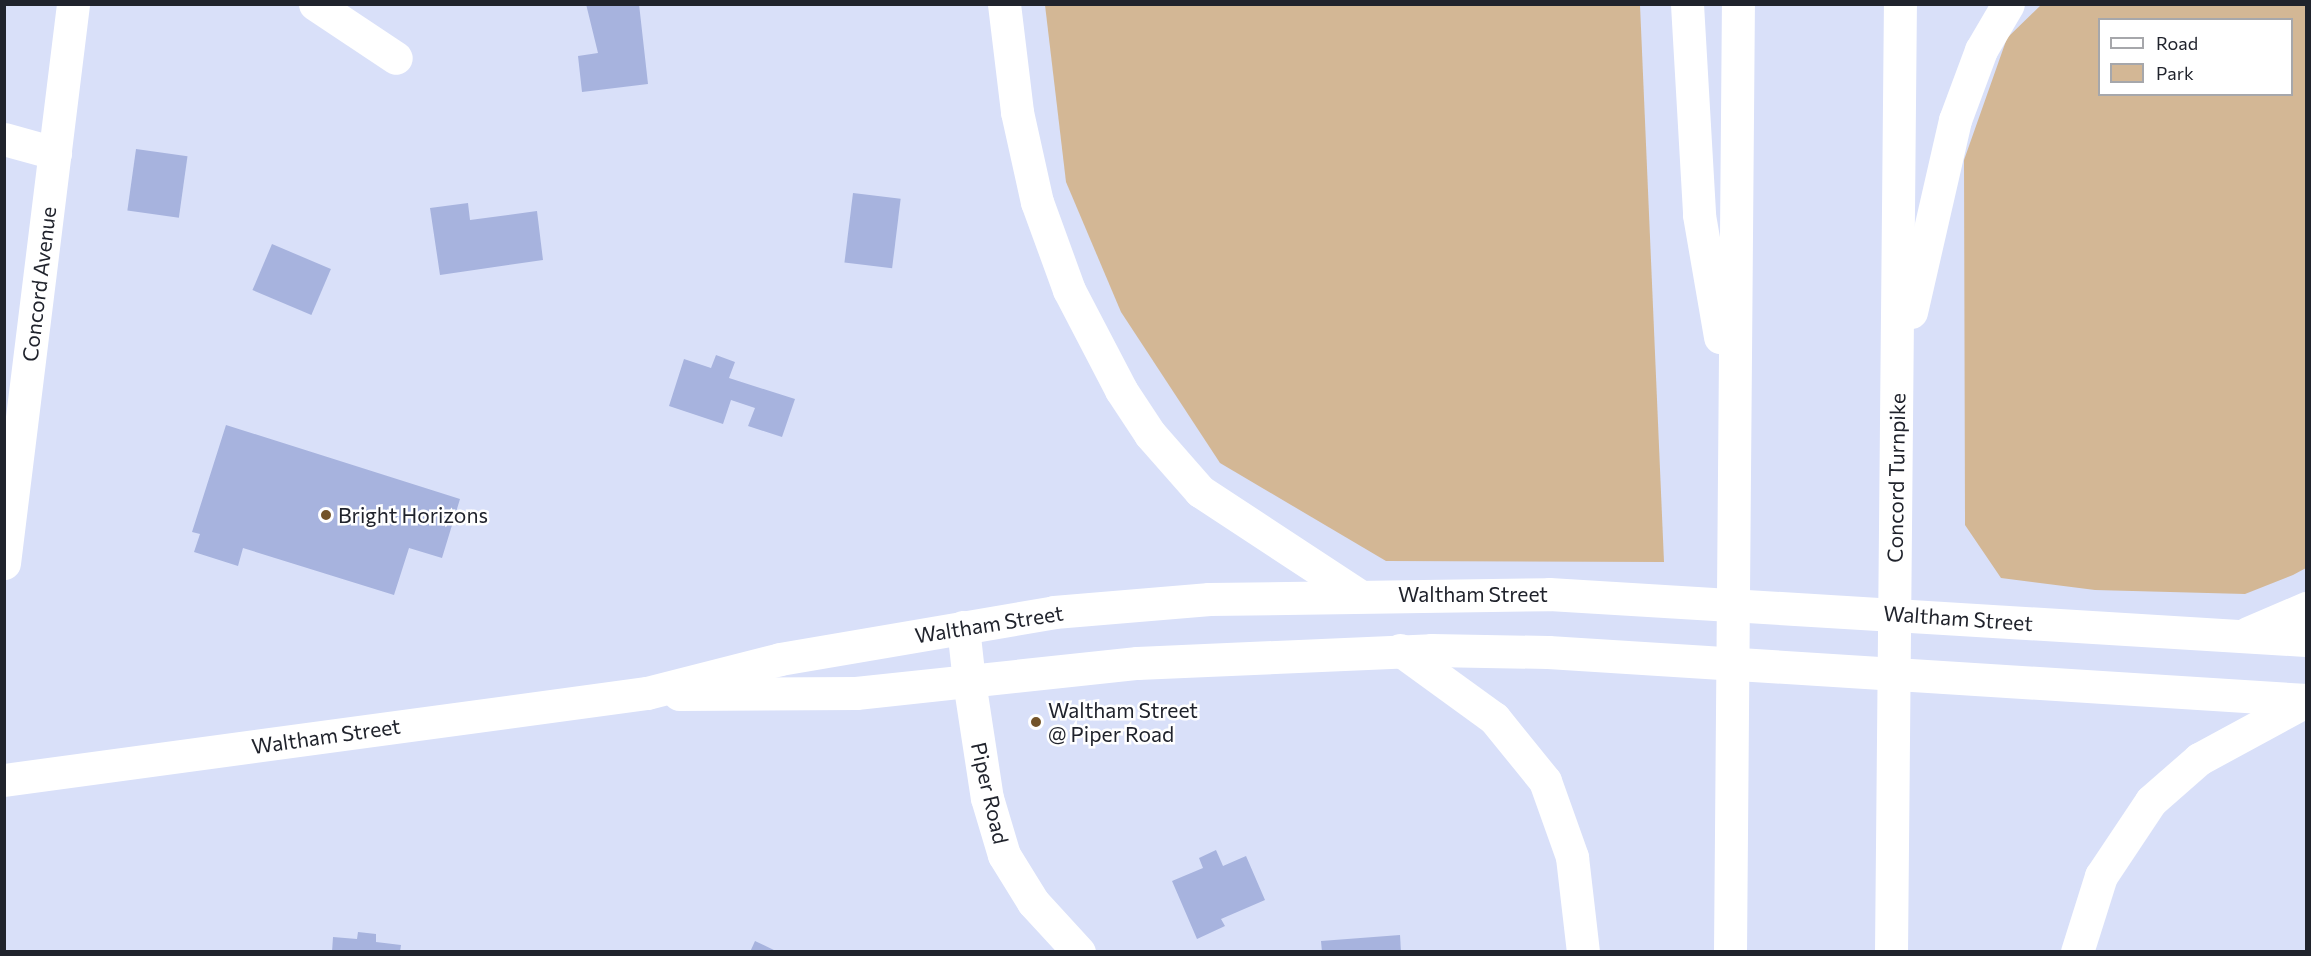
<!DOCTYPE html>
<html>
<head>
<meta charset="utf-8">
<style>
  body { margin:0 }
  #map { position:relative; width:2311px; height:956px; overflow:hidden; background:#d9e0f9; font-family:Commissioner,sans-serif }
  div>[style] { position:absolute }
  .green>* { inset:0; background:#d3b795 }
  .building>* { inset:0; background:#a7b3de; transform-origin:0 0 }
  .minor>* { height:33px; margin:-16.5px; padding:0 16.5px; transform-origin:16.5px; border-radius:16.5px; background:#fff }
  .major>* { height:33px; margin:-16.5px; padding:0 16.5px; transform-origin:16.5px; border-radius:16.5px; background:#fff }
  .highway>* { height:33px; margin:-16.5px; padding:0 16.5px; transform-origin:16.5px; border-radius:16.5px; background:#fff }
  .dots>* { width:16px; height:16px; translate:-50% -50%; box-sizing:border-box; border:3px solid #fff; border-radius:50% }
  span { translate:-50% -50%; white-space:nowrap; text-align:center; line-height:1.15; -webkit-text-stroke:5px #fff; paint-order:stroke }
  .street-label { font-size:21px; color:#20232c }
  .poi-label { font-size:21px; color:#20232c }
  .left { translate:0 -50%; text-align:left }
  .frame { position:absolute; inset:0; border:6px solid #20232c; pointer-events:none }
  .legend { position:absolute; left:2098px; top:18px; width:195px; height:78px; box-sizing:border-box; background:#fff; border:2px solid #a6a7ab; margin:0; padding:8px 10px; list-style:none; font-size:18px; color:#20232c }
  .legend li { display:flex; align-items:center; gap:12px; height:30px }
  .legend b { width:30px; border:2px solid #a6a7ab }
</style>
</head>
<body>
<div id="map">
  <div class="green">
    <i style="clip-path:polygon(1045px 5px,1640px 5px,1664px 562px,1386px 561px,1220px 463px,1121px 312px,1066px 182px)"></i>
    <i style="clip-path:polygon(evenodd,2041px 5px,2306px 5px,2306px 568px,2293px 575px,2245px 594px,2095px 590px,2001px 578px,1965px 525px,1964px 160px,2007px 38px,2041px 5px,2100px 20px,2292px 20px,2292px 94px,2100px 94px,2100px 20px)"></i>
  </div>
  <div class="building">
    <i style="clip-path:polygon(586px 4px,639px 4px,648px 84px,582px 92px,578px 56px,598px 53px)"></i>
    <i style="left:136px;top:149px;width:52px;height:62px;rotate:8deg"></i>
    <i style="left:853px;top:193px;width:48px;height:70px;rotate:7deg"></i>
    <i style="clip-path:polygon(468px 203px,470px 220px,537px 211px,543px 260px,440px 275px,430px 208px)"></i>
    <i style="left:272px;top:244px;width:64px;height:50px;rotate:23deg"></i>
    <i style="clip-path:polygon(716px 355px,735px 362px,729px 378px,795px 399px,782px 437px,748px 426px,755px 408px,731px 400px,723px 424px,669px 406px,684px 359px,711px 368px)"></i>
    <i style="clip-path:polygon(226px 425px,460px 499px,442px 558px,409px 548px,394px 595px,243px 548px,238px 566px,194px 552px,200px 534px,192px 532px)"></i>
    <i style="clip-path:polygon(1216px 850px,1223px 866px,1246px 856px,1265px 900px,1221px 919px,1225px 926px,1197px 939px,1172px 881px,1203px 868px,1199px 858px)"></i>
    <i style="clip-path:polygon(358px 932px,376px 934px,376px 942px,401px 945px,400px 952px,332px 952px,333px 937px,357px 939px)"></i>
    <i style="clip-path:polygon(1400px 935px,1401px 952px,1322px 952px,1321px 941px)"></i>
    <i style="clip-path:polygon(755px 941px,778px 952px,750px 952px)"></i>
  </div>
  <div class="minor">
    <i style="left:315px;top:4px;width:97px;rotate:33.7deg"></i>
    <i style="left:4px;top:139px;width:53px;rotate:15.4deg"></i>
    <i style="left:969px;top:681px;width:118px;rotate:81.3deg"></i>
    <i style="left:987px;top:798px;width:59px;rotate:73.4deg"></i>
    <i style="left:1004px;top:855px;width:55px;rotate:58.3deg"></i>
    <i style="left:1033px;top:902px;width:68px;rotate:47.4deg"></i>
  </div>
  <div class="major">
    <i style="left:4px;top:563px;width:563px;rotate:-82.96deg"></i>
    <i style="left:963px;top:627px;width:54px;rotate:83.7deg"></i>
    <i style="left:2248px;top:633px;width:63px;rotate:-23.3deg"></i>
    <i style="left:679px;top:694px;width:177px;rotate:-0.3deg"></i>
    <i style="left:856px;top:693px;width:283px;rotate:-6.1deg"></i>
    <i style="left:1137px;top:663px;width:294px;rotate:-2.5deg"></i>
    <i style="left:1431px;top:650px;width:117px;rotate:1deg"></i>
    <i style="left:1548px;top:652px;width:760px;rotate:3.62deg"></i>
    <i style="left:4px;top:780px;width:649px;rotate:-7.71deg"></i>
    <i style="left:647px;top:693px;width:137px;rotate:-14.3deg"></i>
    <i style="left:780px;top:659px;width:278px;rotate:-9.7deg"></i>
    <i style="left:1054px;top:612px;width:156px;rotate:-4.8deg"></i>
    <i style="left:1209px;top:599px;width:340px;rotate:-0.8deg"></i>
    <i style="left:1549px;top:594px;width:758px;rotate:3.48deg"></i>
  </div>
  <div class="highway">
    <i style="left:1004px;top:4px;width:109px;rotate:83.1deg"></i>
    <i style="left:1017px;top:112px;width:92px;rotate:77.5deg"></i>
    <i style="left:1037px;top:202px;width:94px;rotate:70deg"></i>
    <i style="left:1069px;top:290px;width:113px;rotate:62.5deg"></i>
    <i style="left:1121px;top:390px;width:53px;rotate:56.6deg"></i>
    <i style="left:1150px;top:434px;width:76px;rotate:48.7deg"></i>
    <i style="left:1200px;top:491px;width:188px;rotate:33.3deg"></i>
    <i style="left:1687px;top:4px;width:211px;rotate:86.7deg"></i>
    <i style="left:1699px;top:215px;width:124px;rotate:80.2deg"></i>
    <i style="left:1911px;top:312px;width:197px;rotate:-77.1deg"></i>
    <i style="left:1955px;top:120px;width:75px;rotate:-69.6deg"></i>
    <i style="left:1981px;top:50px;width:53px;rotate:-59.6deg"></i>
    <i style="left:1400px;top:650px;width:116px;rotate:35.9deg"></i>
    <i style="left:1494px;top:718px;width:81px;rotate:51deg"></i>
    <i style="left:1545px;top:781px;width:81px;rotate:70.4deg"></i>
    <i style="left:1572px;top:857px;width:96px;rotate:83.4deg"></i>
    <i style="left:1730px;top:952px;width:948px;rotate:-89.52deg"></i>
    <i style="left:1891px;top:952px;width:948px;rotate:-89.46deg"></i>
    <i style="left:2077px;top:952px;width:80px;rotate:-72.5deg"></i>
    <i style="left:2101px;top:876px;width:90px;rotate:-56.3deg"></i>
    <i style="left:2151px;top:801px;width:64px;rotate:-41.2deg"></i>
    <i style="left:2199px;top:759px;width:122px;rotate:-28.5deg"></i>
  </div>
  <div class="dots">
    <i style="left:326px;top:515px;background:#735329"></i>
    <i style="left:1036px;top:722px;background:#735329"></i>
  </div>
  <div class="street-label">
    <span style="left:39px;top:284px;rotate:-83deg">Concord Avenue</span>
    <span style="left:1896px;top:478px;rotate:-89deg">Concord Turnpike</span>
    <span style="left:1473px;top:594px">Waltham Street</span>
    <span style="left:1958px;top:618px;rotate:4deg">Waltham Street</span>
    <span style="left:989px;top:624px;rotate:-9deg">Waltham Street</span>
    <span style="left:326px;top:736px;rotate:-8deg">Waltham Street</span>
    <span style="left:990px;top:793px;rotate:77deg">Piper Road</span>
  </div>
  <div class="poi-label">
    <span class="left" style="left:338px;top:515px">Bright Horizons</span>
    <span class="left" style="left:1048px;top:722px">Waltham Street<br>@ Piper Road</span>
  </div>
  <div class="frame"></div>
  <ul class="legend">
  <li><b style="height:8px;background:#fff"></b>Road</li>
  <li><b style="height:16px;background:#d3b795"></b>Park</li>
  </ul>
</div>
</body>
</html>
